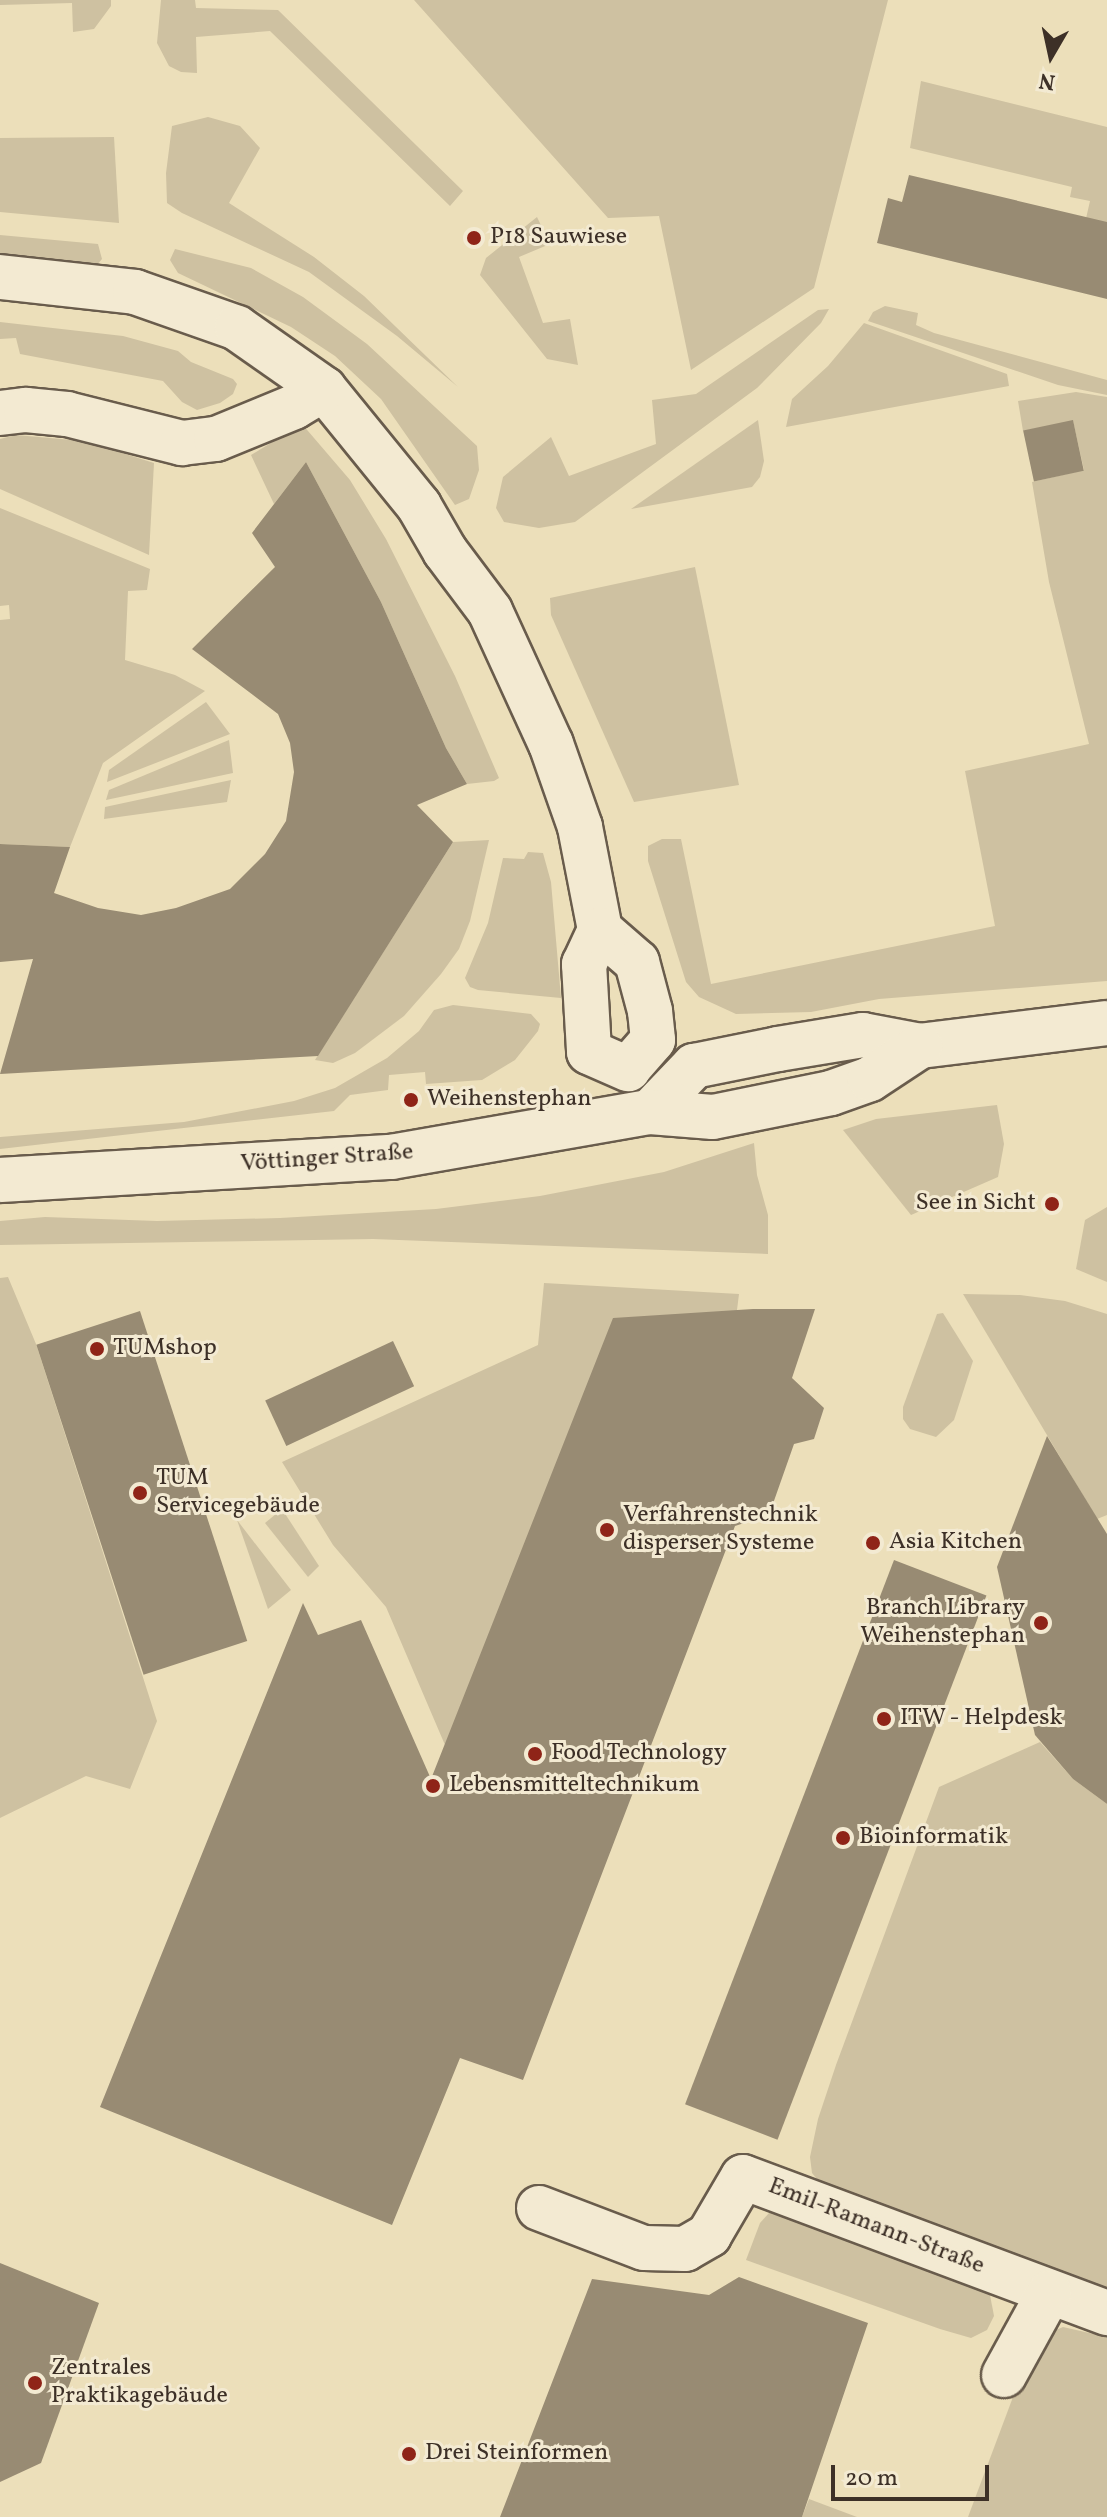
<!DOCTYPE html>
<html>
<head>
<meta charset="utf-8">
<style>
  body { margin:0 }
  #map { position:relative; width:1107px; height:2517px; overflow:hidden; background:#ecdfba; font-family:Vollkorn,serif }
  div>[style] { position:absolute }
  .green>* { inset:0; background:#cec1a1 }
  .building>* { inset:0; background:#988b73; transform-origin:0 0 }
  .roads { filter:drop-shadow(2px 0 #695c4c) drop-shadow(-2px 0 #695c4c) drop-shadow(0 2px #695c4c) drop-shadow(0 -2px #695c4c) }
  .street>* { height:44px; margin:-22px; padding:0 22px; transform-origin:22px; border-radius:22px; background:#f3ead2 }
  .secondary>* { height:44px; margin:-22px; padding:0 22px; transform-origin:22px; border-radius:22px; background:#f3ead2 }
  .dots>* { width:22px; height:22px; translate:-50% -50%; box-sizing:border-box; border:4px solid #f3ead2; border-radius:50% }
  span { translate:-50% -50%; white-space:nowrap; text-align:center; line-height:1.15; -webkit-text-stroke:6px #f3ead2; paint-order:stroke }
  .poi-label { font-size:24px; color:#3d3027 }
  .left { translate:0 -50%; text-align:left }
  .right { translate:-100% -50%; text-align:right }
  .street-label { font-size:24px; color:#3d3027 }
  .north { position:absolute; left:1011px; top:16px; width:80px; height:80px; -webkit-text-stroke:6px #f3ead2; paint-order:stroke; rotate:189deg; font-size:22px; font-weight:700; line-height:32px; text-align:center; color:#3d3027 }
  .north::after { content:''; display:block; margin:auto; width:28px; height:36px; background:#3d3027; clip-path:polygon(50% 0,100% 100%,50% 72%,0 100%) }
  .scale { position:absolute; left:831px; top:2465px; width:158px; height:36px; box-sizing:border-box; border:4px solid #3d3027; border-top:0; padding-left:10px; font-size:24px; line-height:28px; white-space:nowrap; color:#3d3027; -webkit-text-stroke:6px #f3ead2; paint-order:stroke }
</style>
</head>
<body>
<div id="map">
  <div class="green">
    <i style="clip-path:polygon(0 0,111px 0,111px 6px,94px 29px,73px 32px,72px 3px,0 5px)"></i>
    <i style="clip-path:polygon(161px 0,195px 0,196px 8px,278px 10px,463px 191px,450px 206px,270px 31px,196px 37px,197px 73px,181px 72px,169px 66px,157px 43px)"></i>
    <i style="clip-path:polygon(414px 0,888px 0,814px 288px,691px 370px,659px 216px,608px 218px)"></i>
    <i style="clip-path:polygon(921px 81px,1107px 127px,1107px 222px,1102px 222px,1079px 249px,1090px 201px,1070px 197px,1072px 187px,910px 148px)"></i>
    <i style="clip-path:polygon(208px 117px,240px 126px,260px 148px,229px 203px,314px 257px,364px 296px,458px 387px,397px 336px,309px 272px,182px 213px,167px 203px,166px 173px,172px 126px)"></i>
    <i style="clip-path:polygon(114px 137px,119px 223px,0 212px,0 138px)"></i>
    <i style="clip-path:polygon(537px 217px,550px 244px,519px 257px,543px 323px,570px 319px,578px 365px,547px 359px,480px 275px,486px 258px)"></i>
    <i style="clip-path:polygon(0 235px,98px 244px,102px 259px,96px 266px,0 256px)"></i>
    <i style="clip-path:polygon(175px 249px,251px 268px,303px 297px,367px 344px,477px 446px,479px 470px,469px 499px,455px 505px,381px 399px,335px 356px,291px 327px,178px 273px,170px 260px)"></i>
    <i style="clip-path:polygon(885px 306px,918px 313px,916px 325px,934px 333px,1107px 380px,1107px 395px,1058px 385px,868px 321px,873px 312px)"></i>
    <i style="clip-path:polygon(829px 309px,821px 323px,757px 388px,575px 522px,539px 528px,504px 522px,496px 508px,503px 477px,551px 437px,569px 476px,656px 444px,652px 400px,696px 394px,818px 310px)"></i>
    <i style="clip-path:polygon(0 322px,123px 336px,178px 351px,191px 362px,233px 379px,237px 384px,233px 394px,220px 403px,197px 410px,182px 402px,163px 381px,20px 354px,16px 338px,0 339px)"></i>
    <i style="clip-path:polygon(864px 323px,1007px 374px,1009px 386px,786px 427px,792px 399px,828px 366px)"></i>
    <i style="clip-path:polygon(1076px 392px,1107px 397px,1107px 981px,879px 999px,811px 1012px,736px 1014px,699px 997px,686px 982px,648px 861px,648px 846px,662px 839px,681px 839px,711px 984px,995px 926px,965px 771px,1089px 744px,1049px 582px,1032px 482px,1084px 470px,1073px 421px,1023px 431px,1018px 401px)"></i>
    <i style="clip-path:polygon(758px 420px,764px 461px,760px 477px,752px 487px,631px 509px)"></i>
    <i style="clip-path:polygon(302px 424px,350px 480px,386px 539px,455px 676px,499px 778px,494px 781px,467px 784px,446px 748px,381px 602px,306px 462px,274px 504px,251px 455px)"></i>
    <i style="clip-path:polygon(16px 435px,84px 441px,154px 463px,149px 555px,0 489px,0 439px)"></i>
    <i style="clip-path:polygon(0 508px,150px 569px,147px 590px,128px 591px,125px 660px,175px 675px,205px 691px,103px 763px,70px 847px,0 844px,0 620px,10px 619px,9px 605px,0 606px)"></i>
    <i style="clip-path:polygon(695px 567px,739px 785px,634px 802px,551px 615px,550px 598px)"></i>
    <i style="clip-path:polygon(206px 702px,230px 734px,107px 782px,109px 770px)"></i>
    <i style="clip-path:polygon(229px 740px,233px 773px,106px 800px,109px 790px)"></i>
    <i style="clip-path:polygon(231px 780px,227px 802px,104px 819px,105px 807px)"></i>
    <i style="clip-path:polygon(489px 840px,470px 921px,459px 949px,441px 974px,404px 1016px,355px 1053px,333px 1063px,315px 1060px,453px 842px)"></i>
    <i style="clip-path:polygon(528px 852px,543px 853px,551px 882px,561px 998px,478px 990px,470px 987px,465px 978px,488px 923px,503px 858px,524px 859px)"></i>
    <i style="clip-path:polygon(453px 1005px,531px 1014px,540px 1024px,538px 1031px,515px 1060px,482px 1080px,426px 1084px,425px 1072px,389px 1075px,388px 1090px,350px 1095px,334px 1111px,0 1149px,0 1137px,184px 1122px,294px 1101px,335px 1088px,387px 1058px,419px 1031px,434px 1010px)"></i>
    <i style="clip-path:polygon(997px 1105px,1004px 1144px,998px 1177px,911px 1215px,843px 1130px,876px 1119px)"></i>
    <i style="clip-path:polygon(754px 1143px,757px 1175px,768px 1215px,768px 1254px,373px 1239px,0 1245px,0 1221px,45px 1217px,157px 1221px,280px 1218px,436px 1209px,540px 1196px,664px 1172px)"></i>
    <i style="clip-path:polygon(1107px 1207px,1107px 1282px,1076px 1269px,1085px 1220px)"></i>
    <i style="clip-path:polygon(8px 1277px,36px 1344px,157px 1721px,130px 1789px,86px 1776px,0 1818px,0 1278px)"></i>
    <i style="clip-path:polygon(544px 1283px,739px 1294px,737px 1310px,445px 1745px,386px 1607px,333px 1545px,282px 1462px,538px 1345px)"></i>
    <i style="clip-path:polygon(963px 1294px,1020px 1295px,1065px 1301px,1107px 1314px,1107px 1515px,1097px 1519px)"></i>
    <i style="clip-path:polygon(943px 1313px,973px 1361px,954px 1420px,936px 1437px,910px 1429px,903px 1419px,903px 1407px,937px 1314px)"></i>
    <i style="clip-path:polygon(282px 1509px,319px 1566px,308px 1577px,265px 1523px)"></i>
    <i style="clip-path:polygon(237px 1520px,291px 1590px,268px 1609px)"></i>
    <i style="clip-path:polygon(1040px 1742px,1073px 1779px,1107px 1804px,1107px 2294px,821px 2184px,812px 2173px,810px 2157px,818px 2119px,836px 2065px,939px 1787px)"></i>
    <i style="clip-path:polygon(787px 2212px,969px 2281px,990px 2295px,994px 2316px,987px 2330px,971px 2338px,940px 2329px,746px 2260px,760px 2223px,769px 2213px)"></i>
    <i style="clip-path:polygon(1063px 2327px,1107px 2337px,1107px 2517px,968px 2517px,1019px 2381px,1051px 2332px)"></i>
    <i style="clip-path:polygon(809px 2499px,857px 2517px,802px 2517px)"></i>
  </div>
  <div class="building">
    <i style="clip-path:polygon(909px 175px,1107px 222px,1107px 299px,877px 243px,888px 198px,902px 202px)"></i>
    <i style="left:1073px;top:420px;width:52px;height:51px;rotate:78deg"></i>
    <i style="clip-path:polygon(306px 462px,381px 602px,446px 748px,467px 784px,417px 805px,453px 842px,318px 1056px,0 1074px,33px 959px,0 962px,0 844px,70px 847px,54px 893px,98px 908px,141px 915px,176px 908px,230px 889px,265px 854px,286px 821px,294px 772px,290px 743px,278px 714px,192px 649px,275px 567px,252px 533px)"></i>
    <i style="clip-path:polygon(753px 1309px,815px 1309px,792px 1378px,824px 1408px,814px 1439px,794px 1444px,769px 1515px,735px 1526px,523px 2080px,460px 2058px,392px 2225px,100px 2107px,303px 1603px,318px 1635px,361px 1620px,431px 1779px,613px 1318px)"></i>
    <i style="left:140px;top:1311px;width:347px;height:109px;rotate:72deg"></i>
    <i style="left:393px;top:1341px;width:50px;height:141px;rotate:65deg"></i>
    <i style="clip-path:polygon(1047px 1436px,1107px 1534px,1107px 1804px,1073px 1779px,1035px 1735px,997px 1567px)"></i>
    <i style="left:894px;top:1560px;width:99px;height:583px;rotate:21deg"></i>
    <i style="clip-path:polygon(0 2263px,99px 2303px,41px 2463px,0 2482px)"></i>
    <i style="clip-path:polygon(739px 2277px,868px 2323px,802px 2517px,500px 2517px,592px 2279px,709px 2295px)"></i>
  </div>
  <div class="roads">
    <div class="street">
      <i style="left:0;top:277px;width:136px;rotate:6.3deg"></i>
      <i style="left:135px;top:292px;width:108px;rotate:19.4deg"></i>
      <i style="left:237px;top:328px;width:106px;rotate:35deg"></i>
      <i style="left:324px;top:389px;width:151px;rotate:50.9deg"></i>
      <i style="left:419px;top:506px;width:52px;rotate:60deg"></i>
      <i style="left:445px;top:551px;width:75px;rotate:53.1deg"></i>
      <i style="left:490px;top:611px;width:146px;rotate:65.4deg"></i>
      <i style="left:551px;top:744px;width:88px;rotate:70.7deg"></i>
      <i style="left:580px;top:827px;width:105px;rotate:79deg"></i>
      <i style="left:600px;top:930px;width:38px;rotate:115deg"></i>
      <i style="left:584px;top:964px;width:88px;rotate:86.7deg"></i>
      <i style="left:589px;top:1052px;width:43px;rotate:23.6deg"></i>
      <i style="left:0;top:413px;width:26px;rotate:-7deg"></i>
      <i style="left:26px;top:410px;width:41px;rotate:5.6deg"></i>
      <i style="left:67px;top:414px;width:119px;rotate:14.2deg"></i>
      <i style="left:182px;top:443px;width:34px;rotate:-7deg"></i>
      <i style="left:216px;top:439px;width:84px;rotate:-22.3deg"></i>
      <i style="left:294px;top:407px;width:35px;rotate:-31deg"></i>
      <i style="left:600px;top:930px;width:49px;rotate:40.9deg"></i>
      <i style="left:637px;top:962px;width:51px;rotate:75.1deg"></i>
      <i style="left:650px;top:1011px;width:29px;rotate:84deg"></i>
      <i style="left:653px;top:1040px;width:38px;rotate:131deg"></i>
      <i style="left:539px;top:2208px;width:112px;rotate:20.9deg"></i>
      <i style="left:644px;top:2248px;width:41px;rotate:1.4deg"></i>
      <i style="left:685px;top:2249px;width:28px;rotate:-30deg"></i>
      <i style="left:709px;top:2235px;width:67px;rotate:-59.6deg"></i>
      <i style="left:743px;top:2177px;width:389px;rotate:20.5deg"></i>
      <i style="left:1004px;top:2375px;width:94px;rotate:-61.2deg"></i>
    </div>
    <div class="secondary">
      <i style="left:650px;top:1112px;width:64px;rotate:-46.3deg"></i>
      <i style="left:694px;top:1066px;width:86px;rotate:-11.4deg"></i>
      <i style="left:778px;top:1049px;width:86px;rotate:-9.4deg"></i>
      <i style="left:863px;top:1035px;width:58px;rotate:10.9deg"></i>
      <i style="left:920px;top:1046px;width:188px;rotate:-7deg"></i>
      <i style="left:0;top:1180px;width:392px;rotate:-3.4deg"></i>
      <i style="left:391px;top:1157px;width:263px;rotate:-9.9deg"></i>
      <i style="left:650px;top:1112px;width:63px;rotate:4.5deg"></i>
      <i style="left:713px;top:1117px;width:120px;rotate:-11.5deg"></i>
      <i style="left:831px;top:1093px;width:41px;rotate:-19.7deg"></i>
      <i style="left:870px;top:1079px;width:60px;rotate:-33.4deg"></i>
    </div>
  </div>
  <div class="dots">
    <i style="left:474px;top:238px;background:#8f2418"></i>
    <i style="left:411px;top:1100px;background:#8f2418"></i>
    <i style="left:1052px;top:1204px;background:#8f2418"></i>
    <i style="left:97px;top:1349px;background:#8f2418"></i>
    <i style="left:140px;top:1493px;background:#8f2418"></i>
    <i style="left:607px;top:1530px;background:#8f2418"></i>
    <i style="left:873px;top:1543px;background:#8f2418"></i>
    <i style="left:1041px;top:1623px;background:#8f2418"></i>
    <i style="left:884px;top:1719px;background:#8f2418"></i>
    <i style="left:535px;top:1754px;background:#8f2418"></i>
    <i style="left:433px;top:1786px;background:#8f2418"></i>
    <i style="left:843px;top:1838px;background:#8f2418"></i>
    <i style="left:35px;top:2383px;background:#8f2418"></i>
    <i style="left:409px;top:2454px;background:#8f2418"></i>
  </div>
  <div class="poi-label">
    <span class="left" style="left:490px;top:238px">P18 Sauwiese</span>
    <span class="left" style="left:427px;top:1100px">Weihenstephan</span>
    <span class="right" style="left:1036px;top:1204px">See in Sicht</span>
    <span class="left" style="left:113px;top:1349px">TUMshop</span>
    <span class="left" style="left:156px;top:1493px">TUM<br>Servicegebäude</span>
    <span class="left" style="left:623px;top:1530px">Verfahrenstechnik<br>disperser Systeme</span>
    <span class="left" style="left:889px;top:1543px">Asia Kitchen</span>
    <span class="right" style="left:1025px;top:1623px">Branch Library<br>Weihenstephan</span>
    <span class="left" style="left:900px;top:1719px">ITW - Helpdesk</span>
    <span class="left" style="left:551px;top:1754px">Food Technology</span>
    <span class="left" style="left:449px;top:1786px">Lebensmitteltechnikum</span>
    <span class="left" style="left:859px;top:1838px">Bioinformatik</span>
    <span class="left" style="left:51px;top:2383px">Zentrales<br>Praktikagebäude</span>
    <span class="left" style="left:425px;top:2454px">Drei Steinformen</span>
  </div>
  <div class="street-label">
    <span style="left:327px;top:1159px;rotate:-4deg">Vöttinger Straße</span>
    <span style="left:876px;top:2227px;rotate:21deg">Emil-Ramann-Straße</span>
  </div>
  <div class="north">N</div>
  <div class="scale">20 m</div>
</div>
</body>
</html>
